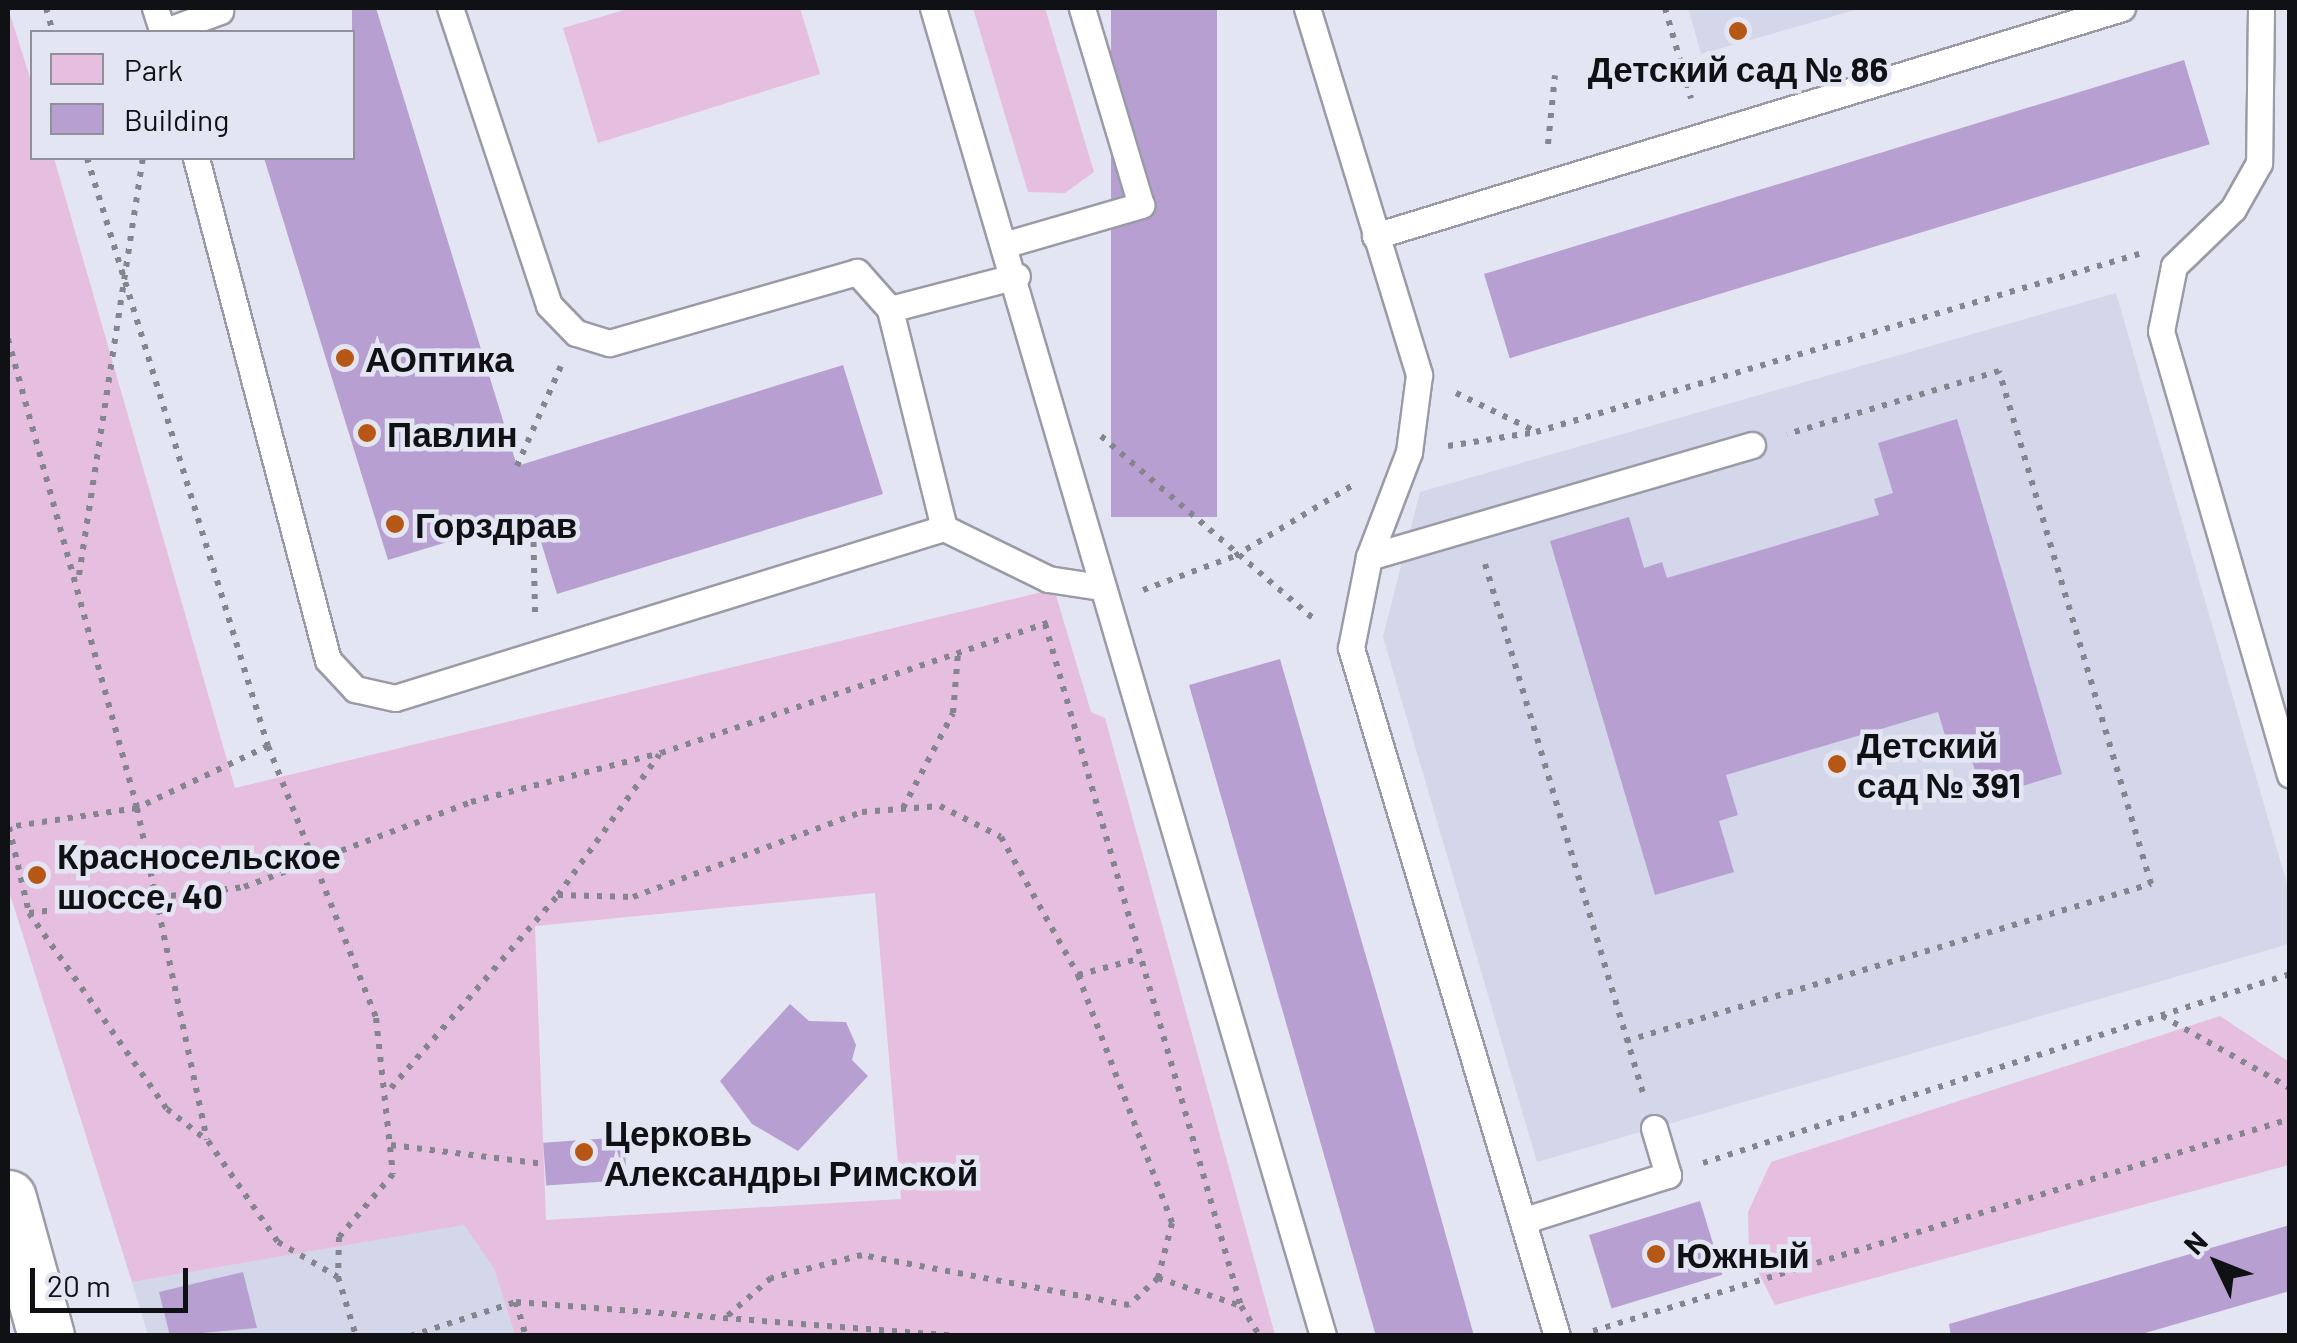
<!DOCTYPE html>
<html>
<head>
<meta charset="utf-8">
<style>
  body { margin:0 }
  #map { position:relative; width:2297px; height:1343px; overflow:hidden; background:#e4e5f2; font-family:Barlow,sans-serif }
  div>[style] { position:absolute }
  .built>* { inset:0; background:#d4d6e9 }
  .green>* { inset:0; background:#e6bedf }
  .building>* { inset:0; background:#b7a0d1; transform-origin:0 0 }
  .path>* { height:6px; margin-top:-3px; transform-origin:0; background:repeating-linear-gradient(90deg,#84858e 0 5px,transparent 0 13px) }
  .roads { filter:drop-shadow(2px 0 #9a9ba7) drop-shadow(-2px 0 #9a9ba7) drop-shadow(0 2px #9a9ba7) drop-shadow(0 -2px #9a9ba7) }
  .service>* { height:25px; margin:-12.5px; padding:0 12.5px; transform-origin:12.5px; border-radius:12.5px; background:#fff }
  .trunk>* { height:55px; margin:-27.5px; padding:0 27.5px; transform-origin:27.5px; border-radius:27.5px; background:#fff }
  .dots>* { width:28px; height:28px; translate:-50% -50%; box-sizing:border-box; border:5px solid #e4e5f2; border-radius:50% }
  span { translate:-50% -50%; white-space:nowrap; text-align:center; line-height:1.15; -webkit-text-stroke:9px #e4e5f2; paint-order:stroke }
  .poi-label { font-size:35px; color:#101115; font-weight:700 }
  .left { translate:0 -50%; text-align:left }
  .frame { position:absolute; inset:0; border:10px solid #101115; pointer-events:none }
  .legend { position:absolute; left:30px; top:30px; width:325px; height:130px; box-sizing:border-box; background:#e4e5f2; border:2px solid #8f909a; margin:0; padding:12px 18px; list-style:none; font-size:30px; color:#101115 }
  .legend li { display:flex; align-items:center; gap:20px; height:50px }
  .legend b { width:50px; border:2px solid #8f909a }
  .north { position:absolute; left:2167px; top:1213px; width:100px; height:100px; -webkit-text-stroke:8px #e4e5f2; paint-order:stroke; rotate:313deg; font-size:28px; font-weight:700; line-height:40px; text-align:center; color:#101115 }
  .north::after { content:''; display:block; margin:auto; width:35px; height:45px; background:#101115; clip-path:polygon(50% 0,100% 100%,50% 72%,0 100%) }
  .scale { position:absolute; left:30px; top:1268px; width:158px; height:45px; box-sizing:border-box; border:5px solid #101115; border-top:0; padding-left:12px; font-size:30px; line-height:35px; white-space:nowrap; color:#101115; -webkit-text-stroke:8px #e4e5f2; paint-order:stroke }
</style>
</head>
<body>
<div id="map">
  <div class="built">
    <i style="clip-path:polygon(1688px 8px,1862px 8px,1701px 54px)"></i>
    <i style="clip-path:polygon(2116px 293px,2289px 891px,2289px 944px,1537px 1162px,1383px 637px,1420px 492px)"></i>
    <i style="clip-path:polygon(480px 1222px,515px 1335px,148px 1335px,132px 1282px)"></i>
  </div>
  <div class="green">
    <i style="clip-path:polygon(evenodd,8px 8px,32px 84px,32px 158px,54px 158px,235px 788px,1054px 589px,1091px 712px,1105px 718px,1275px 1335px,515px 1335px,494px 1268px,464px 1225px,132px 1282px,8px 888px,8px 8px,875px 893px,901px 1199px,546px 1220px,535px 926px,875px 893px)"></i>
    <i style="clip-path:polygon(631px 8px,800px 8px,820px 74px,598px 143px,563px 28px)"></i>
    <i style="clip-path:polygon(973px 8px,1045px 8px,1094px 172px,1065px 193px,1028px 192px)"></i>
    <i style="clip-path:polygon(2220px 1016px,2289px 1062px,2289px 1165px,1775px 1305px,1749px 1254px,1748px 1212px,1771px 1162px)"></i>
  </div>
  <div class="building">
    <i style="clip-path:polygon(352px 8px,376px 8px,517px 466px,843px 365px,883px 494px,557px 594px,533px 516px,388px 560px,264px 158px,352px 158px)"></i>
    <i style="left:1111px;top:8px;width:106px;height:509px"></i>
    <i style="left:2184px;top:60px;width:88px;height:732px;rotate:73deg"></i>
    <i style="clip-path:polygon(1957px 419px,2062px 774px,1983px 798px,1968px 747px,1950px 752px,1938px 712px,1726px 775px,1738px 815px,1719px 821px,1734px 872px,1655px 895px,1550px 541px,1629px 517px,1644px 568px,1662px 562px,1667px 578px,1879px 515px,1874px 499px,1893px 493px,1878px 443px)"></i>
    <i style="clip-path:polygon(1280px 659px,1420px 1143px,1474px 1336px,1376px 1336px,1189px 685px)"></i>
    <i style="clip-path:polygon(790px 1004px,809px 1021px,846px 1022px,856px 1045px,852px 1060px,868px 1076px,798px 1151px,752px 1124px,720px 1081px)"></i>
    <i style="left:624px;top:1137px;width:43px;height:81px;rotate:86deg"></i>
    <i style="left:1700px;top:1201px;width:77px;height:116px;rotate:73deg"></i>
    <i style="clip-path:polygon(2290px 1225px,2290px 1291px,2135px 1336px,1951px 1336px,1949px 1324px)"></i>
    <i style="clip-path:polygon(243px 1272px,257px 1328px,170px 1336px,159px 1292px)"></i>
  </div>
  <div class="path">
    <i style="left:46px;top:8px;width:25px;rotate:74deg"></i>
    <i style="left:1665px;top:8px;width:94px;rotate:73.9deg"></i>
    <i style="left:1548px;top:144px;width:69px;rotate:-84.2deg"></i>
    <i style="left:87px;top:158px;width:615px;rotate:72.89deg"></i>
    <i style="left:268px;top:746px;width:293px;rotate:68.3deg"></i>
    <i style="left:376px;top:1018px;width:157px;rotate:83.8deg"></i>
    <i style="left:393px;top:1174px;width:83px;rotate:130.6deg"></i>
    <i style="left:339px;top:1237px;width:40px;rotate:91.4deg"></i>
    <i style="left:8px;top:339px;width:486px;rotate:74.6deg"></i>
    <i style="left:137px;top:808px;width:339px;rotate:78.1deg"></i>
    <i style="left:1456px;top:393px;width:88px;rotate:25.7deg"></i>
    <i style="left:1101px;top:436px;width:282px;rotate:40.7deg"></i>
    <i style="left:1448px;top:446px;width:89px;rotate:-9deg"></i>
    <i style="left:1536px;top:432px;width:629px;rotate:-16.45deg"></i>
    <i style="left:517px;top:466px;width:109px;rotate:-66.3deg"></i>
    <i style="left:533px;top:516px;width:97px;rotate:88.8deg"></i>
    <i style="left:1485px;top:564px;width:552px;rotate:73.37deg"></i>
    <i style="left:79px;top:575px;width:422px;rotate:-81.3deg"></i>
    <i style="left:1143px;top:590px;width:98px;rotate:-20.3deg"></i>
    <i style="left:1235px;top:556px;width:140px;rotate:-31deg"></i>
    <i style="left:1045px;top:624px;width:710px;rotate:73.97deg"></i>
    <i style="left:1241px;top:1306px;width:36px;rotate:58deg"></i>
    <i style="left:268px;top:746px;width:145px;rotate:154.7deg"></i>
    <i style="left:137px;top:808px;width:129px;rotate:171.6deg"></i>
    <i style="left:9px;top:827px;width:88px;rotate:76.9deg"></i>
    <i style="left:29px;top:913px;width:240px;rotate:54.9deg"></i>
    <i style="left:167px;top:1109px;width:52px;rotate:38deg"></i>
    <i style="left:208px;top:1141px;width:123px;rotate:55.3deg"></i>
    <i style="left:278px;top:1242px;width:69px;rotate:30.3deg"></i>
    <i style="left:338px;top:1277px;width:62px;rotate:73deg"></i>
    <i style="left:903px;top:808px;width:107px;rotate:-62.2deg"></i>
    <i style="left:953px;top:713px;width:59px;rotate:-85.2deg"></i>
    <i style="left:558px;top:895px;width:75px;rotate:1.5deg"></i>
    <i style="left:633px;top:897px;width:244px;rotate:-20.4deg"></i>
    <i style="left:862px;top:812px;width:78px;rotate:-4.4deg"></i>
    <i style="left:940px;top:806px;width:68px;rotate:26.9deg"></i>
    <i style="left:1001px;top:837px;width:158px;rotate:60.8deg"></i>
    <i style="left:1078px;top:975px;width:265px;rotate:69.2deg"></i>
    <i style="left:1172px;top:1223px;width:57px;rotate:104.3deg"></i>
    <i style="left:1158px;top:1278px;width:40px;rotate:137deg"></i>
    <i style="left:1129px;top:1305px;width:272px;rotate:-169.4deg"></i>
    <i style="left:862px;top:1255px;width:94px;rotate:165.8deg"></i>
    <i style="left:771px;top:1278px;width:61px;rotate:139deg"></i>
    <i style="left:29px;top:913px;width:217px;rotate:-6.9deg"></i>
    <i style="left:244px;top:887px;width:242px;rotate:-20.5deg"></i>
    <i style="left:471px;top:802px;width:196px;rotate:-14.5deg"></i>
    <i style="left:661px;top:753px;width:411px;rotate:-18.6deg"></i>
    <i style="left:1078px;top:975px;width:65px;rotate:-15.1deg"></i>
    <i style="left:2162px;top:1016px;width:147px;rotate:29.4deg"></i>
    <i style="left:1626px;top:1041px;width:548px;rotate:-16.65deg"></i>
    <i style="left:2151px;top:884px;width:535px;rotate:-106.5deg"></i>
    <i style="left:1999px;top:371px;width:221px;rotate:163.4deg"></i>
    <i style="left:391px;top:1088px;width:255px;rotate:-49.1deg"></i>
    <i style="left:558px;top:895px;width:173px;rotate:-54.2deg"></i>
    <i style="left:391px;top:1145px;width:154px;rotate:7.1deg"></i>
    <i style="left:1703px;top:1163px;width:617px;rotate:-17.85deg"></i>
    <i style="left:1158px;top:1278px;width:88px;rotate:18.6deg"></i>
    <i style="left:516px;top:1302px;width:35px;rotate:74deg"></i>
    <i style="left:1593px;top:1331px;width:729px;rotate:-16.92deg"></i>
    <i style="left:410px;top:1336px;width:111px;rotate:-17.8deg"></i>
    <i style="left:516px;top:1302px;width:447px;rotate:4.4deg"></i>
  </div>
  <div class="roads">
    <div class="service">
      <i style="left:155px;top:8px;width:25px;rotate:72deg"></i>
      <i style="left:933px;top:8px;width:1384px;rotate:73.63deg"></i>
      <i style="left:1307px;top:8px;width:384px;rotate:73deg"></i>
      <i style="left:1419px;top:375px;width:78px;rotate:97.4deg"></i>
      <i style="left:1409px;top:452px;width:112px;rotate:110.9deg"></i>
      <i style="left:1369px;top:557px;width:93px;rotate:101.2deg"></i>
      <i style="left:1351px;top:648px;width:718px;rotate:73.33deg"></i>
      <i style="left:2261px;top:8px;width:155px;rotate:90.7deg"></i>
      <i style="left:2259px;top:163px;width:53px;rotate:119.5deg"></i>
      <i style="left:2233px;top:209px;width:82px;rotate:136deg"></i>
      <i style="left:2174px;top:266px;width:66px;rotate:101.3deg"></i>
      <i style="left:2161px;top:331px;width:462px;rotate:73.8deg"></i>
      <i style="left:163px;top:32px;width:61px;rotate:-20.2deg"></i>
      <i style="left:196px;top:158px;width:519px;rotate:75.27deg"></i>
      <i style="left:328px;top:660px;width:40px;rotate:47deg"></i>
      <i style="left:355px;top:689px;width:41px;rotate:12.7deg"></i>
      <i style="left:395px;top:698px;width:575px;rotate:-17.21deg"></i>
      <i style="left:944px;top:528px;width:226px;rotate:-103.9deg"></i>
      <i style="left:890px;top:309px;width:50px;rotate:-131.7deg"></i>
      <i style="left:857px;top:272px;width:258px;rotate:164deg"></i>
      <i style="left:609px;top:343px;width:34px;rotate:-163deg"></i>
      <i style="left:576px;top:333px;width:39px;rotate:-134deg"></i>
      <i style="left:549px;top:305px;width:313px;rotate:-108.4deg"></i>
      <i style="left:1375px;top:236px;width:781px;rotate:-16.97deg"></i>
      <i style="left:1007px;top:244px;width:140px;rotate:-16.2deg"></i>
      <i style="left:1141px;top:205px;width:206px;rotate:-106.7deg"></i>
      <i style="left:890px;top:309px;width:131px;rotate:-14.6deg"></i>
      <i style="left:944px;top:528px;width:116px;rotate:26.1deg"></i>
      <i style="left:1048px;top:579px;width:53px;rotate:8.7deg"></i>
      <i style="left:1369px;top:557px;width:399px;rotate:-16.3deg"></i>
      <i style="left:1525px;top:1220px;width:150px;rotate:-17.5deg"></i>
      <i style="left:1668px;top:1175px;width:49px;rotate:-106.6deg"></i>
    </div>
    <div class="trunk">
      <i style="left:8px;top:1198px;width:143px;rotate:74.6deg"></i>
    </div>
  </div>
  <div class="dots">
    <i style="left:1738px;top:31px;background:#b75716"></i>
    <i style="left:345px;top:358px;background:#b75716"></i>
    <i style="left:367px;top:433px;background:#b75716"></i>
    <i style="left:395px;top:524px;background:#b75716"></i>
    <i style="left:1837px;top:764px;background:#b75716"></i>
    <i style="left:37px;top:875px;background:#b75716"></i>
    <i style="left:584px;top:1152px;background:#b75716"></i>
    <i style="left:1656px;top:1254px;background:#b75716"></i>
  </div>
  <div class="poi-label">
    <span style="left:1738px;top:68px">Детский сад № 86</span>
    <span class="left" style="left:365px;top:358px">АОптика</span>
    <span class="left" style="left:387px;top:433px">Павлин</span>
    <span class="left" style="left:415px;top:524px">Горздрав</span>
    <span class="left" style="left:1857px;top:764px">Детский<br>сад № 391</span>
    <span class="left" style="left:57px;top:875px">Красносельское<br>шоссе, 40</span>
    <span class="left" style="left:604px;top:1152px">Церковь<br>Александры Римской</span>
    <span class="left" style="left:1676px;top:1254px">Южный</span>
  </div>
  <div class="frame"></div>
  <ul class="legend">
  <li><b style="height:28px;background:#e6bedf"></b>Park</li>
  <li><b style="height:28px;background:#b7a0d1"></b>Building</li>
  </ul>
  <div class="north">N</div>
  <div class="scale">20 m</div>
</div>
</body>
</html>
